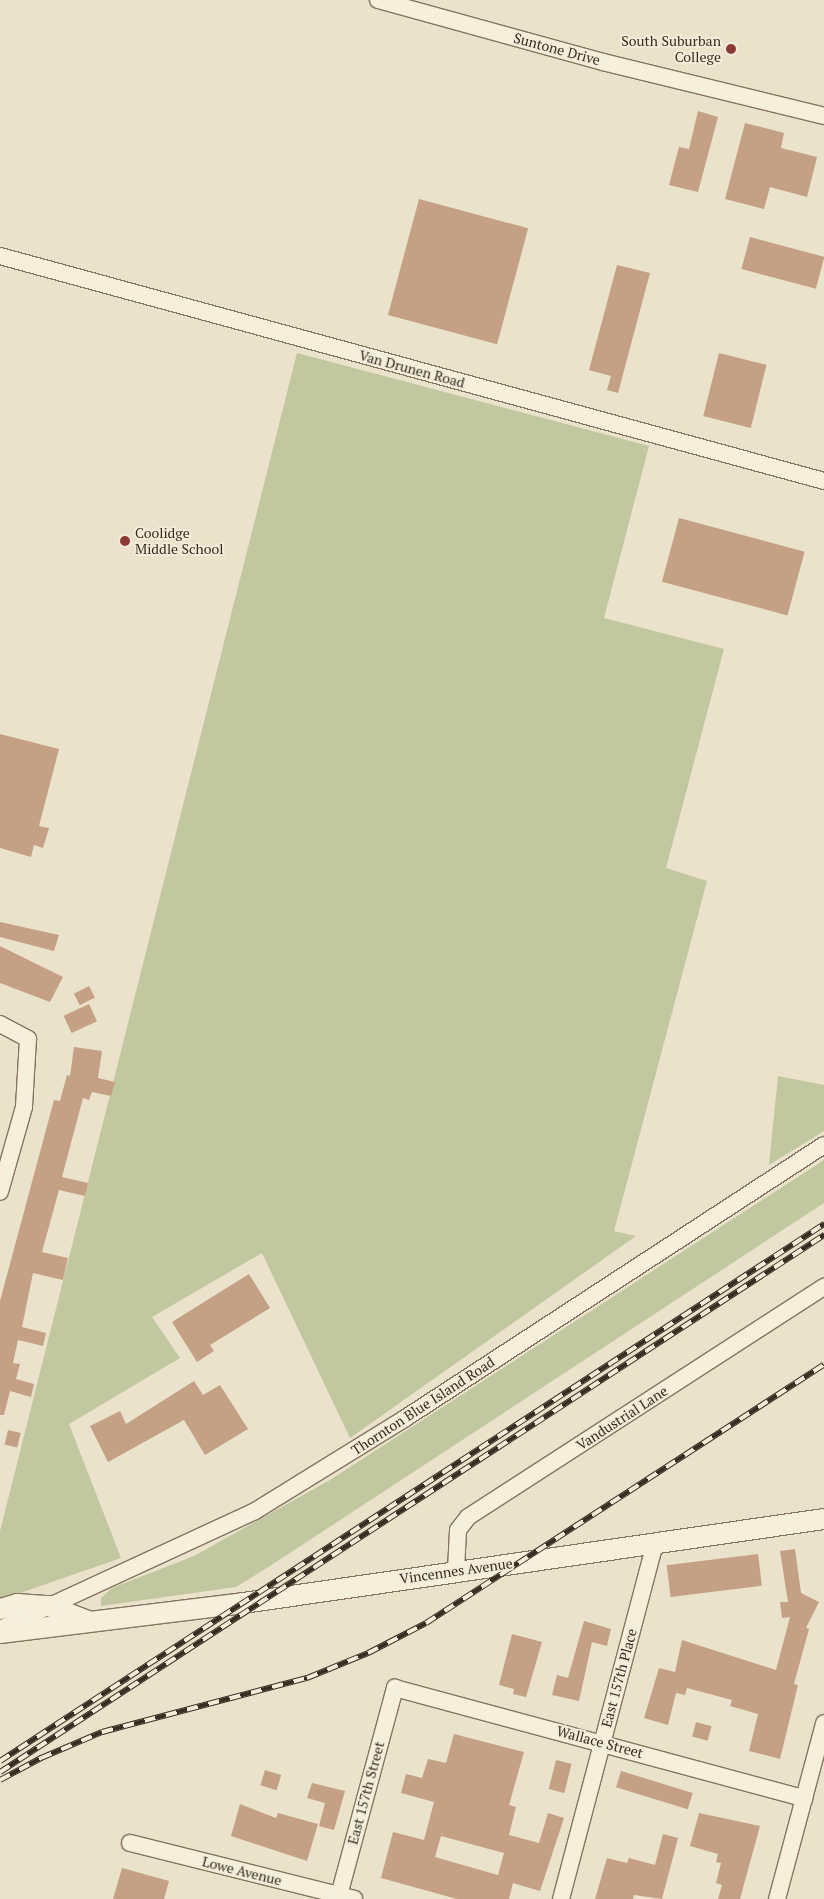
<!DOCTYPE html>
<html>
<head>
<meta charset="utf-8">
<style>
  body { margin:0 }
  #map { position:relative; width:824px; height:1899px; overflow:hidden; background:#eae2ca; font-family:"PT Serif",serif }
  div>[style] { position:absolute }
  .green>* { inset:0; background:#c1c79f }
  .building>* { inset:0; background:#c4a184; transform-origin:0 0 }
  .roads { filter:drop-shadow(1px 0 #857560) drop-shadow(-1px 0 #857560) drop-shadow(0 1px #857560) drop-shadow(0 -1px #857560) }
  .minor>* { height:16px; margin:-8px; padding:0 8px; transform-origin:8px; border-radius:8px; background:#f5efdc }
  .tertiary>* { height:20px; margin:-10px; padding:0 10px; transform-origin:10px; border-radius:10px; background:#f5efdc }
  .rail>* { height:5.5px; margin-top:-2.75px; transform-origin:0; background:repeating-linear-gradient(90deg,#f2ecd9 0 11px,#372d22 0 22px); box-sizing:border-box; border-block:1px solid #372d22 }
  .dots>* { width:14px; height:14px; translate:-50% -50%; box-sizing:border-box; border:2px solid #f2ecd9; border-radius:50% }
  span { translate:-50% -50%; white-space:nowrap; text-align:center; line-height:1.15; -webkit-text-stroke:4px #f2ecd9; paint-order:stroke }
  .poi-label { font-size:14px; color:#372d22 }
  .right { translate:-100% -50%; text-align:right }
  .left { translate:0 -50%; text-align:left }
  .street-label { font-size:14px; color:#372d22 }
</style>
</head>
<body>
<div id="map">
  <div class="green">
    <i style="clip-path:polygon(297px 353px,649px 446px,604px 618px,724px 649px,666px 868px,707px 881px,614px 1231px,636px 1236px,350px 1438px,262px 1253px,152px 1317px,180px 1358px,69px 1424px,121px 1558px,0 1600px,0 1531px)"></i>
    <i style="clip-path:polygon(778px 1076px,824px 1085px,824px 1131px,769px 1165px)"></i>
    <i style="clip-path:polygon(824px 1160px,824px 1203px,270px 1566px,236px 1587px,101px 1606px,101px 1598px,112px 1588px,194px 1556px,330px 1480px)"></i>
  </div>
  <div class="building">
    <i style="clip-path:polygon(698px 111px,718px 117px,698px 192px,669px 185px,679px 147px,689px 149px)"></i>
    <i style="clip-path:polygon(745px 123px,784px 133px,781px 148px,817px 157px,807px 197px,770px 187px,764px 209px,725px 199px)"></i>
    <i style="left:419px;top:199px;width:113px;height:120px;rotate:15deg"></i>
    <i style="left:750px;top:237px;width:77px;height:33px;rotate:15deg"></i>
    <i style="clip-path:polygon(617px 265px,650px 273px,618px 393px,607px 390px,611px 376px,589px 370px)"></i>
    <i style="left:719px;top:353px;width:49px;height:65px;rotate:14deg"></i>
    <i style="left:679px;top:518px;width:130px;height:66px;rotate:15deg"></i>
    <i style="clip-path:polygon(0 734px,59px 749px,39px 826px,49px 828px,43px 848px,34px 845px,31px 857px,0 848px)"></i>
    <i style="clip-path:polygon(0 922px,59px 935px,54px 951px,0 937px)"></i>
    <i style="clip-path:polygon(0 946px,63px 977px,50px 1002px,0 983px)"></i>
    <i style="left:89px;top:986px;width:13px;height:17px;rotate:63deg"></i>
    <i style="left:89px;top:1004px;width:19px;height:28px;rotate:65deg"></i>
    <i style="clip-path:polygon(74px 1047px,102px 1051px,98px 1078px,115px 1082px,111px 1096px,92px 1092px,89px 1100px,83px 1098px,62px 1177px,88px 1183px,85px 1196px,59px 1190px,42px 1252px,68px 1258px,63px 1280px,33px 1273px,22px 1327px,46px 1333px,43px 1346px,18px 1340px,13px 1363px,20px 1364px,16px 1379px,34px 1384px,31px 1397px,10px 1391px,4px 1415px,0 1415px,0 1301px,54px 1100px,60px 1101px,67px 1075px,70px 1076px)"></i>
    <i style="clip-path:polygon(249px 1274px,270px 1308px,210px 1345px,214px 1351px,197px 1362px,172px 1322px)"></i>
    <i style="clip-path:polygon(194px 1381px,203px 1395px,220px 1385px,248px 1429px,205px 1455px,184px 1420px,108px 1462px,90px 1426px,120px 1411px,126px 1424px)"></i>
    <i style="left:8px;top:1430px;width:13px;height:15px;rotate:13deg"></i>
    <i style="clip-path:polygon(795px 1549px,801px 1593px,819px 1602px,806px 1628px,809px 1629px,794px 1684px,798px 1685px,780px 1759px,749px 1751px,758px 1714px,730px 1706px,732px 1700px,687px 1688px,685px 1695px,676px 1693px,668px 1725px,644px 1718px,659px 1668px,675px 1672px,682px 1640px,776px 1670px,790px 1617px,782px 1618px,780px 1602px,788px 1602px,780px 1551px)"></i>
    <i style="left:758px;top:1554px;width:32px;height:92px;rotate:83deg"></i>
    <i style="clip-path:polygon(584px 1621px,611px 1629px,607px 1646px,592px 1642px,579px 1701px,552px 1695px,557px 1675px,568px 1678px)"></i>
    <i style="clip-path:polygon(512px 1634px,542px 1642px,526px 1697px,513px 1694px,514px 1689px,499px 1685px)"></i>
    <i style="left:696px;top:1722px;width:16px;height:15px;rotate:15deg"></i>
    <i style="clip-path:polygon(evenodd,454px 1734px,524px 1752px,509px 1805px,516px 1807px,509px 1835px,539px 1843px,548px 1813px,564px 1818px,540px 1891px,513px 1883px,509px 1899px,457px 1899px,381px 1878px,393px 1832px,424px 1840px,434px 1802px,401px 1793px,406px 1774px,422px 1778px,428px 1759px,446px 1763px,454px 1734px,441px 1836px,504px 1853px,498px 1875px,435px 1857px,441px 1836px)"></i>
    <i style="left:556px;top:1760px;width:16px;height:30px;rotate:14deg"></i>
    <i style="left:265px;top:1770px;width:17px;height:16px;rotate:17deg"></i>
    <i style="left:621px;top:1771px;width:75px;height:17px;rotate:17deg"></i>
    <i style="clip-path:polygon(312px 1783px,345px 1791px,334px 1830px,319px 1826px,325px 1803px,307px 1798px)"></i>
    <i style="clip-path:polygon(240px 1804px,276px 1818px,278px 1813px,318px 1824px,307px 1861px,231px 1836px)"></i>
    <i style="clip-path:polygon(699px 1813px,760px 1826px,740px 1899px,718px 1899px,722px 1885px,716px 1883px,721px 1863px,716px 1862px,718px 1854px,690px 1846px)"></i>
    <i style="clip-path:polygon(663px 1834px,678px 1838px,662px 1899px,634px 1895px,633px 1899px,595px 1899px,607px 1858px,627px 1863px,629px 1858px,655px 1865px)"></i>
    <i style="clip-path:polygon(122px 1868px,169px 1881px,164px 1899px,113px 1899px)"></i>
  </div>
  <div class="roads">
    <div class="minor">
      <i style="left:378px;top:0;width:233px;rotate:15.4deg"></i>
      <i style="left:603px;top:62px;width:228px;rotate:13.7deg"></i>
      <i style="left:0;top:256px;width:854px;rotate:15.27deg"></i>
      <i style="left:0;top:1024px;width:32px;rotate:28deg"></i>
      <i style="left:28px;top:1039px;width:68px;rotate:93.4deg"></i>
      <i style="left:24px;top:1107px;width:88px;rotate:105.8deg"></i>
      <i style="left:456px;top:1570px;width:40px;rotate:-87.1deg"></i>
      <i style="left:458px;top:1530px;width:16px;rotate:-52deg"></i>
      <i style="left:468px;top:1517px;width:424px;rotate:-32.9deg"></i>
      <i style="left:2px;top:1628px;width:279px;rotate:-24.8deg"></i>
      <i style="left:255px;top:1511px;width:175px;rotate:-31.7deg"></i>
      <i style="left:404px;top:1419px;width:501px;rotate:-33.12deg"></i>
      <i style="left:130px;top:1843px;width:231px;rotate:14deg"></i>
      <i style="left:338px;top:1899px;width:219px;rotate:-74.9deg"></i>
      <i style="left:395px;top:1688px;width:424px;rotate:15.1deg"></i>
      <i style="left:561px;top:1899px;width:368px;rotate:-75.2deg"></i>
      <i style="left:777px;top:1899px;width:182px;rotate:-75deg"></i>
    </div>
    <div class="tertiary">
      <i style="left:0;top:1609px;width:18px;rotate:-16deg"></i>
      <i style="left:17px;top:1604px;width:32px;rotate:4deg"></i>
      <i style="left:49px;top:1606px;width:42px;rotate:21deg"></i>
      <i style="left:0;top:1633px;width:245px;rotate:-7deg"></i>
      <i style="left:243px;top:1603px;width:587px;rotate:-8.23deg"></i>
    </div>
  </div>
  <div class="rail">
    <i style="left:0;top:1761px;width:984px;rotate:-33.09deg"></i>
    <i style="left:0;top:1772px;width:984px;rotate:-33.09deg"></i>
    <i style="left:0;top:1780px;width:47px;rotate:-28.2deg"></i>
    <i style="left:41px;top:1758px;width:66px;rotate:-23.1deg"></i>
    <i style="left:102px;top:1732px;width:212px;rotate:-14.8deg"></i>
    <i style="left:307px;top:1678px;width:66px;rotate:-22.3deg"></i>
    <i style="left:368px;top:1653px;width:65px;rotate:-27.3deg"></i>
    <i style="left:426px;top:1623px;width:474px;rotate:-33deg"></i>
  </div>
  <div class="dots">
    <i style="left:731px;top:49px;background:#8d3a37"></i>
    <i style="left:125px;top:541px;background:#8d3a37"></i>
  </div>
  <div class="poi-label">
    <span class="right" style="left:721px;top:49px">South Suburban<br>College</span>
    <span class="left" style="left:135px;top:541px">Coolidge<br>Middle School</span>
  </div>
  <div class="street-label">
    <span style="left:557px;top:49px;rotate:15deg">Suntone Drive</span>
    <span style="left:412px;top:369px;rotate:15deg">Van Drunen Road</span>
    <span style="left:423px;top:1406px;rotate:-33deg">Thornton Blue Island Road</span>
    <span style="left:622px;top:1418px;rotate:-33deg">Vandustrial Lane</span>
    <span style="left:456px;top:1571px;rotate:-8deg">Vincennes Avenue</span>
    <span style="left:619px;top:1678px;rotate:-75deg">East 157th Place</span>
    <span style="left:600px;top:1742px;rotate:15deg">Wallace Street</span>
    <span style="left:366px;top:1793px;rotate:-75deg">East 157th Street</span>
    <span style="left:242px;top:1871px;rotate:14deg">Lowe Avenue</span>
  </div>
</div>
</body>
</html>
